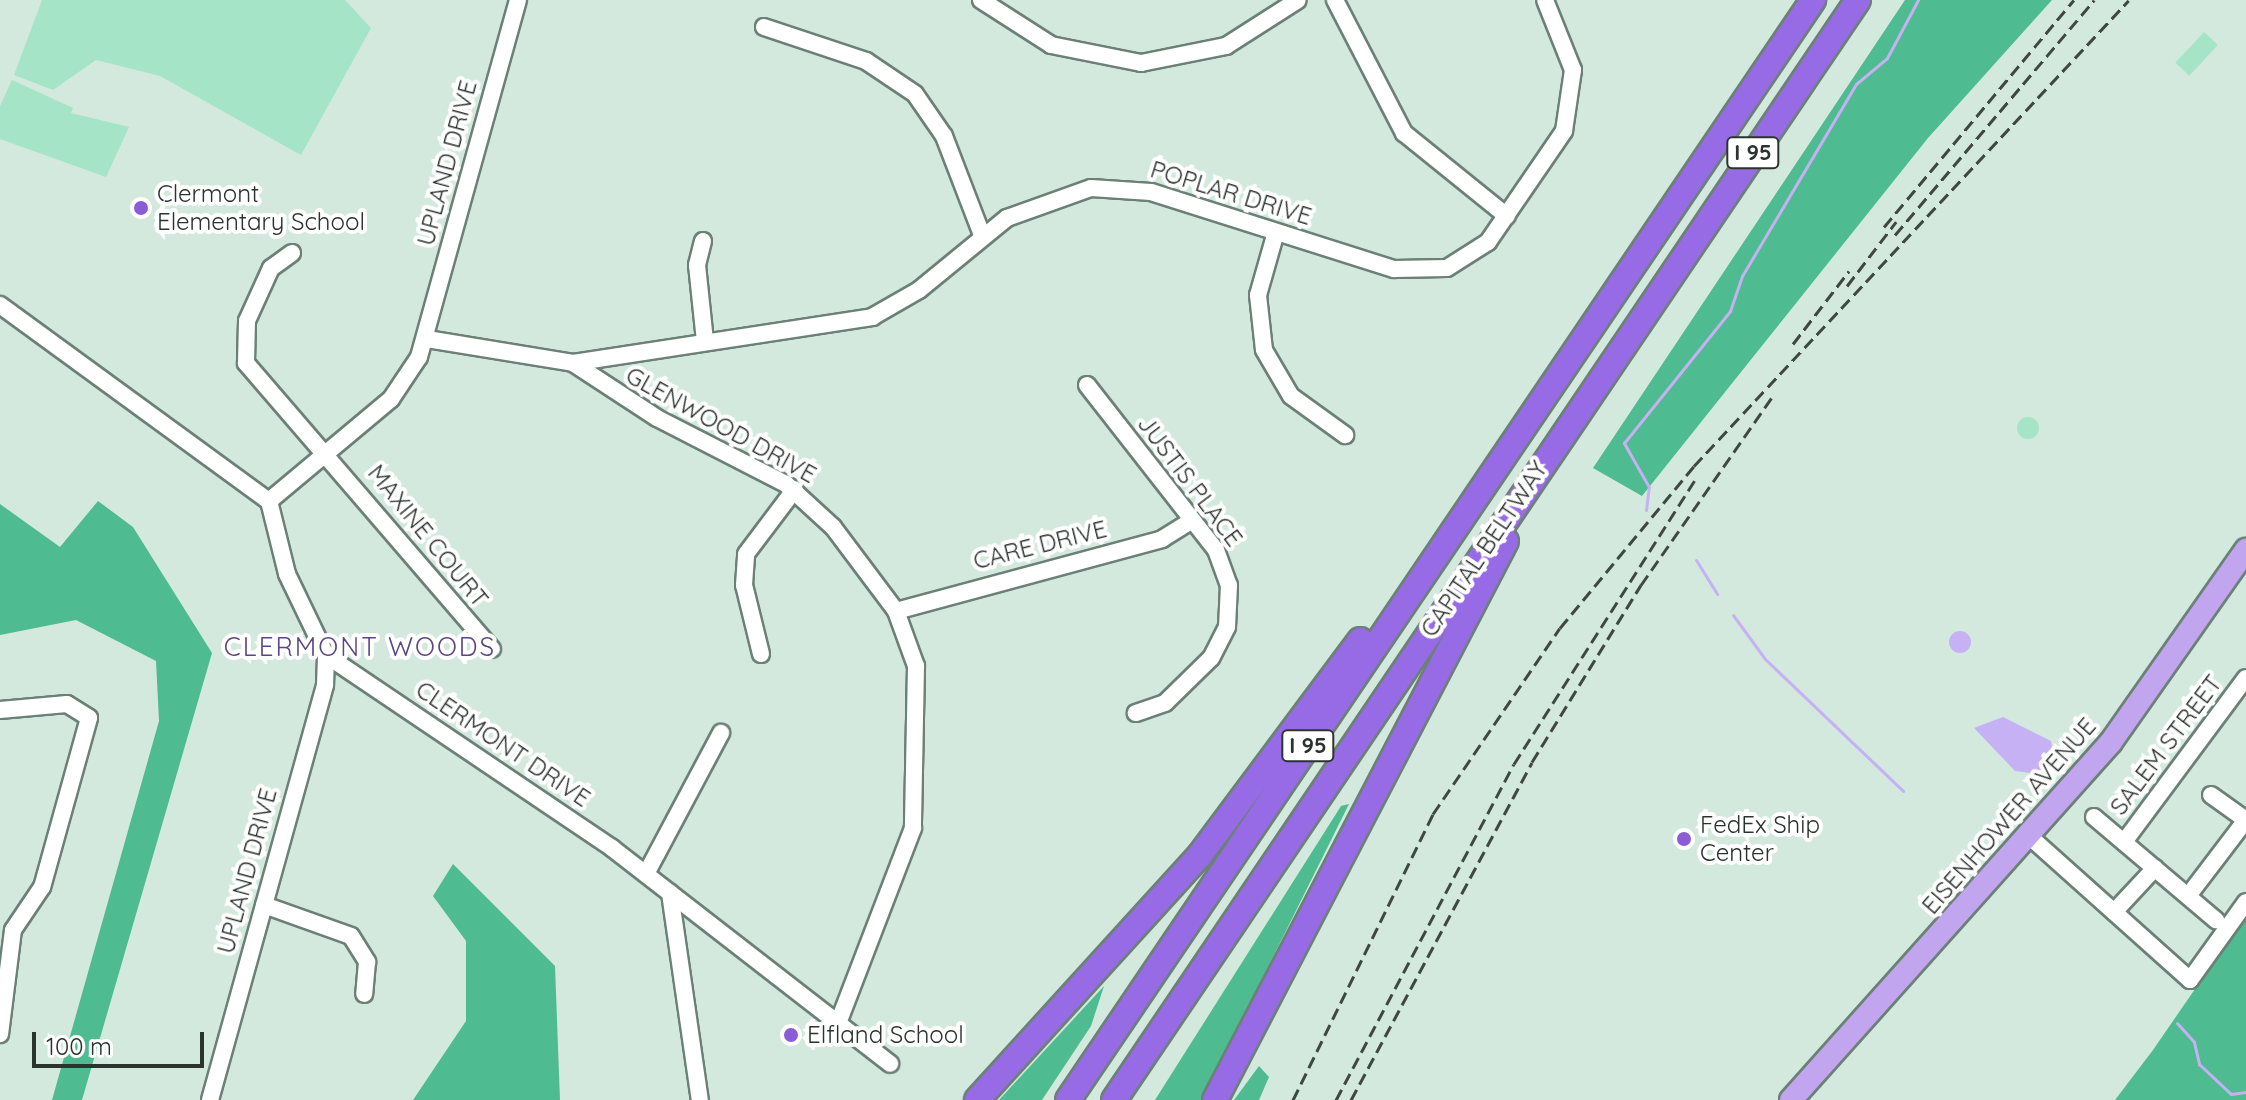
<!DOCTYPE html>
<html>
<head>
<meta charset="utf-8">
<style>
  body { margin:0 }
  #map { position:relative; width:2246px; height:1100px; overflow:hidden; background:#d3e9de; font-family:Quicksand,sans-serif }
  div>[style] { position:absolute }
  .green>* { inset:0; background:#a5e4c6; transform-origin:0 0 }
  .round { border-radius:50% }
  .forest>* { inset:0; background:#4ebb90 }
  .water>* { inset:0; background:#c5b1f4 }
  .stream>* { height:3px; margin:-1.5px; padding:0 1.5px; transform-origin:1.5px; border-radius:1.5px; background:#c5b1f4 }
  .roads { filter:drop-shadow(2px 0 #6c8077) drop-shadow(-2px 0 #6c8077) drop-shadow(0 2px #6c8077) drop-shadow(0 -2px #6c8077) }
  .minor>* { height:16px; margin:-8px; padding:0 8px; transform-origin:8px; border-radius:8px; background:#fff }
  .major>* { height:22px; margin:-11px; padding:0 11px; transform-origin:11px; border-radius:11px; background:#c1a6ef }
  .highway>* { height:24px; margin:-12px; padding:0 12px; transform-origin:12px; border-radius:12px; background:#976be5 }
  .rail>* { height:3px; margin-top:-1.5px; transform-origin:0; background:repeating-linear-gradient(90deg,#3e4742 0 12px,transparent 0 18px) }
  .dots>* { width:22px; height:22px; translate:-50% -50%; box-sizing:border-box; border:4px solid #fff; border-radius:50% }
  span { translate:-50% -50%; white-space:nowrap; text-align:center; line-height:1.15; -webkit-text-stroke:8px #fff; paint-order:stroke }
  .shield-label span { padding:2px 6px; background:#fff; border:2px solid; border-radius:6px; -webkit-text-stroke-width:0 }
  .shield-label { font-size:22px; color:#2b332f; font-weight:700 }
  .street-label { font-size:24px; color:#2b332f }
  .poi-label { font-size:24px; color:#2b332f }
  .left { translate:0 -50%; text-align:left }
  .neighbourhood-label { font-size:26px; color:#5b4784; letter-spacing:2px }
  .scale { position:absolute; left:32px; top:1032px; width:172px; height:36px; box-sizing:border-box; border:4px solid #2b332f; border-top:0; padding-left:10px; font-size:24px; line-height:28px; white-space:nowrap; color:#2b332f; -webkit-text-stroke:6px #fff; paint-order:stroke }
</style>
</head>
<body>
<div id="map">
  <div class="green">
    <i style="clip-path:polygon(42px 0,345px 0,371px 28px,301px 155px,160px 76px,96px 60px,53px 90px,14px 75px)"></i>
    <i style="left:2204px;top:32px;width:19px;height:42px;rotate:43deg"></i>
    <i style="clip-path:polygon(12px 80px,73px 108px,71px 113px,129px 127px,106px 177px,0 139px,0 106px)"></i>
    <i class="round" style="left:2017px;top:417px;width:22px;height:22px"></i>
  </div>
  <div class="forest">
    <i style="clip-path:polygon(1905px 0,2052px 0,1928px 138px,1642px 496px,1593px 468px)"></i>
    <i style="clip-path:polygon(98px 501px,133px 527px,212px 653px,82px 1100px,52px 1100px,159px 721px,156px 661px,76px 620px,0 635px,0 504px,60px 547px)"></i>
    <i style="clip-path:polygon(1349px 804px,1202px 1100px,1155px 1100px,1341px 806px)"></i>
    <i style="clip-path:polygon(453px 864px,555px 966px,560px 1100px,413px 1100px,466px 1021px,466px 941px,433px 896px)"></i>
    <i style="clip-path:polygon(2246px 915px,2246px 1100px,2115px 1100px,2153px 1050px)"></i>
    <i style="clip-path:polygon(1104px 986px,1091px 1026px,1042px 1100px,999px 1100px)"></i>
    <i style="clip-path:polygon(1259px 1066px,1269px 1077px,1259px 1100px,1234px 1100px)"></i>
  </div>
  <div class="water">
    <i class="round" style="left:1949px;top:631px;width:22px;height:22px"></i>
    <i style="clip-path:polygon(2003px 717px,2051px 741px,2053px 757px,2037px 774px,2015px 771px,1974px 728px)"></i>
  </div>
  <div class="stream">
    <i style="left:1646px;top:510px;width:23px;rotate:-83deg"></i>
    <i style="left:1649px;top:487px;width:51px;rotate:-119.6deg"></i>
    <i style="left:1624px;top:443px;width:169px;rotate:-51.2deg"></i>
    <i style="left:1730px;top:311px;width:37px;rotate:-71deg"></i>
    <i style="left:1742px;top:276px;width:223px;rotate:-59.3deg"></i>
    <i style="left:1856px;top:84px;width:40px;rotate:-40deg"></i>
    <i style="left:1887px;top:58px;width:66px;rotate:-61.9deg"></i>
    <i style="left:1696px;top:560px;width:40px;rotate:58deg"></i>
    <i style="left:1733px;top:615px;width:54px;rotate:54deg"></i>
    <i style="left:1765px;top:659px;width:191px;rotate:43.7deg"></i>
    <i style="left:2177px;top:1023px;width:25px;rotate:48deg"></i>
    <i style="left:2194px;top:1042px;width:23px;rotate:77deg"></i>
    <i style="left:2199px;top:1064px;width:44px;rotate:43.2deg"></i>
    <i style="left:2231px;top:1094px;width:15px;rotate:-8deg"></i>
  </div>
  <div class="roads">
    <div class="minor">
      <i style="left:981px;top:0;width:83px;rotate:32.7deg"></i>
      <i style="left:1051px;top:45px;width:92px;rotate:11.3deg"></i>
      <i style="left:1141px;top:63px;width:87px;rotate:-11.3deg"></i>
      <i style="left:1226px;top:46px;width:85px;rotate:-32.6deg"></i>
      <i style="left:1335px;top:0;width:150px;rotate:62.6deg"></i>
      <i style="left:1404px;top:133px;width:132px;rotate:38.9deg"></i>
      <i style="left:764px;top:27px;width:108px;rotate:18.4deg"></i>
      <i style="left:866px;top:61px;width:59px;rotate:34deg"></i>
      <i style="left:915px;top:94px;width:51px;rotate:55.4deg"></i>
      <i style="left:944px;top:136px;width:106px;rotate:69deg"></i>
      <i style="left:1276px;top:232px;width:66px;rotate:105.9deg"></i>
      <i style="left:1258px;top:295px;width:55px;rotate:83.8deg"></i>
      <i style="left:1264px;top:350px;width:53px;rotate:59.6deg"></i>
      <i style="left:1291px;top:396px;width:67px;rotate:35.8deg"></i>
      <i style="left:703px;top:241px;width:25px;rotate:104deg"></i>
      <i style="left:697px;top:265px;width:76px;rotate:84deg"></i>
      <i style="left:292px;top:253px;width:26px;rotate:144deg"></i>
      <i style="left:271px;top:268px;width:58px;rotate:114.4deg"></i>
      <i style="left:247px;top:321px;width:42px;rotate:91.4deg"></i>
      <i style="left:246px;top:363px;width:377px;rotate:49.3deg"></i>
      <i style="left:0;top:305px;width:333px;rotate:36.1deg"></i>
      <i style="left:269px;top:501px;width:75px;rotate:76.1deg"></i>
      <i style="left:287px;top:574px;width:90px;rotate:64.3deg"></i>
      <i style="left:326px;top:655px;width:345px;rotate:34deg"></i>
      <i style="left:612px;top:848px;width:352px;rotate:37.8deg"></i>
      <i style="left:427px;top:339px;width:148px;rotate:9.3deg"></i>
      <i style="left:573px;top:363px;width:100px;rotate:33.2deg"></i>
      <i style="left:657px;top:418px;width:145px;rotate:27.1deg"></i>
      <i style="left:786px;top:484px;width:64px;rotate:42.5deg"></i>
      <i style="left:833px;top:527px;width:105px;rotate:53.1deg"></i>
      <i style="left:896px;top:611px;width:59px;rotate:70deg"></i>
      <i style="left:916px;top:666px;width:162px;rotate:91.1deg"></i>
      <i style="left:913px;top:828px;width:207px;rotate:111deg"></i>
      <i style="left:573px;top:363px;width:303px;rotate:-8.7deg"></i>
      <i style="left:872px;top:317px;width:54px;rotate:-29.9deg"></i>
      <i style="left:919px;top:290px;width:114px;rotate:-39.3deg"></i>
      <i style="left:1007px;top:218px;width:89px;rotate:-19.7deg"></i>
      <i style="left:1091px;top:188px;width:60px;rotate:3.8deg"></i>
      <i style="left:1151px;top:192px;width:255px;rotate:17.6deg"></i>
      <i style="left:1394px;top:269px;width:53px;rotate:-1.1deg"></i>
      <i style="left:1447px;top:268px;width:49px;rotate:-32.4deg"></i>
      <i style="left:1488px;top:242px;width:135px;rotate:-55.6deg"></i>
      <i style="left:1564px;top:131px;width:62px;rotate:-81.6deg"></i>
      <i style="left:1573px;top:70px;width:75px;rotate:-111.8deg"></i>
      <i style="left:1087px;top:385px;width:209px;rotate:52deg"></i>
      <i style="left:1216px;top:550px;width:37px;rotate:70deg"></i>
      <i style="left:1229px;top:585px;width:42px;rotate:92.7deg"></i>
      <i style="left:1227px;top:627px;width:35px;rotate:117deg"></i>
      <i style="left:1211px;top:658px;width:64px;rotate:135.6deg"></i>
      <i style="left:1165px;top:703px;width:31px;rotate:161deg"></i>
      <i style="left:269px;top:501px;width:159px;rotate:-39.9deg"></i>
      <i style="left:391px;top:399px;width:50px;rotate:-56.3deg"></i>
      <i style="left:419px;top:357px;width:370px;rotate:-74.5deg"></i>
      <i style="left:896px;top:611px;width:276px;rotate:-15.1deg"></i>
      <i style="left:1162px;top:539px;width:36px;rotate:-32deg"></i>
      <i style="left:761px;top:654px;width:71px;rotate:-103.8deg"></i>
      <i style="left:744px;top:585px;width:31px;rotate:-86deg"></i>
      <i style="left:746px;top:554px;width:81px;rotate:-53deg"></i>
      <i style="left:0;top:710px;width:67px;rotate:-5.1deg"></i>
      <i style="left:67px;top:704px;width:26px;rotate:32deg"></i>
      <i style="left:89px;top:718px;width:175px;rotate:105.5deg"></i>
      <i style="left:42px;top:887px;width:52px;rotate:124deg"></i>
      <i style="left:13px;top:930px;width:105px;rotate:97.1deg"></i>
      <i style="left:2094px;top:817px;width:160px;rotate:40.2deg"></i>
      <i style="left:2029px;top:836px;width:216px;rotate:41.8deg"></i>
      <i style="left:2190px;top:980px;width:96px;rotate:-54.3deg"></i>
      <i style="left:2124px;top:842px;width:204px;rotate:-53.4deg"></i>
      <i style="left:646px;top:874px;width:160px;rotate:-62deg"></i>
      <i style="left:670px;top:893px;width:209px;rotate:81.8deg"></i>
      <i style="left:2188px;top:896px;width:96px;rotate:-52.7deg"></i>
      <i style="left:2246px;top:820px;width:43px;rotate:-144.5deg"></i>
      <i style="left:264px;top:905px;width:92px;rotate:19.6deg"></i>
      <i style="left:351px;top:936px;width:31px;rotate:58deg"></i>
      <i style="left:367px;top:962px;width:32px;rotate:95deg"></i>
      <i style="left:2114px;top:912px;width:60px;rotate:-47deg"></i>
      <i style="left:210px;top:1100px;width:431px;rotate:-74.5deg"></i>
      <i style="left:325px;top:685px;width:30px;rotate:-88deg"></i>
    </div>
    <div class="major">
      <i style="left:1791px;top:1100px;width:480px;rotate:-48.2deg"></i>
      <i style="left:2111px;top:742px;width:235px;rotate:-54.9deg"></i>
    </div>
    <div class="highway">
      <i style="left:977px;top:1100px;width:331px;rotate:-47.7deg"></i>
      <i style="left:1200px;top:855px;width:268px;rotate:-53.3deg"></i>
      <i style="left:1068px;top:1100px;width:1329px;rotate:-55.89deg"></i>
      <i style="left:1114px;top:1100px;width:1328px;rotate:-55.93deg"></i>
      <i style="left:1215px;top:1100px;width:630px;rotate:-62.5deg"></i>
    </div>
  </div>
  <div class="rail">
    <i style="left:1884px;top:227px;width:296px;rotate:-50.1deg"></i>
    <i style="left:1895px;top:235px;width:308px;rotate:-49.7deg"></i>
    <i style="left:1847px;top:286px;width:81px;rotate:-52.6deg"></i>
    <i style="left:1793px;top:344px;width:92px;rotate:-52.5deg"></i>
    <i style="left:1293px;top:1100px;width:318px;rotate:-63.9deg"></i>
    <i style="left:1433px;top:814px;width:225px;rotate:-55.7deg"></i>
    <i style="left:1560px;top:628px;width:210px;rotate:-50.4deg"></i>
    <i style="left:1694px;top:466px;width:637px;rotate:-46.97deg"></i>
    <i style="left:1336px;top:1100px;width:380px;rotate:-62.1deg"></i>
    <i style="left:1514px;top:764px;width:340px;rotate:-57.5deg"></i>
    <i style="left:1351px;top:1100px;width:383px;rotate:-61.8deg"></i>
    <i style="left:1532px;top:762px;width:208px;rotate:-58.4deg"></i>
    <i style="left:1641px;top:585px;width:233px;rotate:-55.1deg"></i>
  </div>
  <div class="dots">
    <i style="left:141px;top:208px;background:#8a5dd7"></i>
    <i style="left:1684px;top:839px;background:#8a5dd7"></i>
    <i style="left:791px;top:1035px;background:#8a5dd7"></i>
  </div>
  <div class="shield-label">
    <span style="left:1753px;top:153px">I 95</span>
    <span style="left:1308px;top:746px">I 95</span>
  </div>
  <div class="street-label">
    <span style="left:447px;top:163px;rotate:-75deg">UPLAND DRIVE</span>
    <span style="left:1231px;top:193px;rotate:17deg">POPLAR DRIVE</span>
    <span style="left:721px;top:425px;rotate:29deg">GLENWOOD DRIVE</span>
    <span style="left:1190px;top:481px;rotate:53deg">JUSTIS PLACE</span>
    <span style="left:428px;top:536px;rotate:51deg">MAXINE COURT</span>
    <span style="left:1040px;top:545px;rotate:-14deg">CARE DRIVE</span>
    <span style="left:1484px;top:549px;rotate:-56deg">CAPITAL BELTWAY</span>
    <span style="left:503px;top:744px;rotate:34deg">CLERMONT DRIVE</span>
    <span style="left:2166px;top:745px;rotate:-53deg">SALEM STREET</span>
    <span style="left:2009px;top:816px;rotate:-49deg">EISENHOWER AVENUE</span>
    <span style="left:247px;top:871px;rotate:-75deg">UPLAND DRIVE</span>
  </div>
  <div class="poi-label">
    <span class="left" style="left:157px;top:208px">Clermont<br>Elementary School</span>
    <span class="left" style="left:1700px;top:839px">FedEx Ship<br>Center</span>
    <span class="left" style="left:807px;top:1035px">Elfland School</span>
  </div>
  <div class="neighbourhood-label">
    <span style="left:360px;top:647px">CLERMONT WOODS</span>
  </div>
  <div class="scale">100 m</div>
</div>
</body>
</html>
